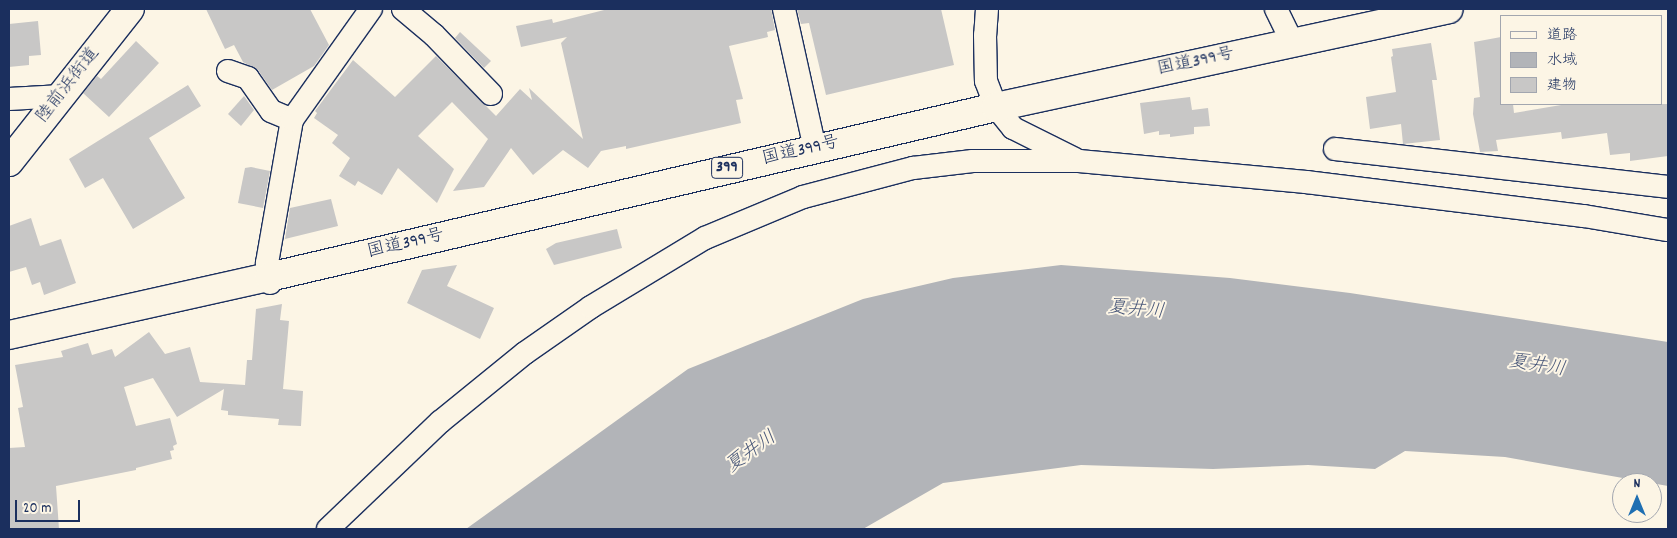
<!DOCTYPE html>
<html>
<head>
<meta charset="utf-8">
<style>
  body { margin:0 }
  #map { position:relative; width:1677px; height:538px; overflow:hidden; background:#fcf5e5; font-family:Dekko,"Klee One",sans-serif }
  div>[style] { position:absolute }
  .water>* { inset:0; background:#b2b4b8 }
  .building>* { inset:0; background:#c8c7c6 }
  .roads { filter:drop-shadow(1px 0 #1b2f5e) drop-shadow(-1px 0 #1b2f5e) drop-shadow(0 1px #1b2f5e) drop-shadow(0 -1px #1b2f5e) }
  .street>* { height:22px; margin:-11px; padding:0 11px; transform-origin:11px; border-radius:11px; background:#fcf5e5 }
  .secondary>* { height:28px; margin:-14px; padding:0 14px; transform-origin:14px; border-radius:14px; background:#fcf5e5 }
  .highway>* { height:28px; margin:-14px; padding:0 14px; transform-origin:14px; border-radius:14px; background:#fcf5e5 }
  span { translate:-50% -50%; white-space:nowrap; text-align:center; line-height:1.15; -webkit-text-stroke:4px #fcf5e5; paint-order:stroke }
  .shield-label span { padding:1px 4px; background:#fcf5e5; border:1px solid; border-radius:4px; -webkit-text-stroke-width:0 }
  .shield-label { font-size:16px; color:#1b2f5e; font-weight:700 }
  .street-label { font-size:18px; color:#1b2f5e }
  .water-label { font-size:19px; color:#485779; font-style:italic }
  .frame { position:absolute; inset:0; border:10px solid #1b2f5e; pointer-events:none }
  .legend { position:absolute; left:1500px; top:15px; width:162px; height:90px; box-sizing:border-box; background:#fcf5e5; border:1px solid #a2a6af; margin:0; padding:6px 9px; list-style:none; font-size:15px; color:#1b2f5e }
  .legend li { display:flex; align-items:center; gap:10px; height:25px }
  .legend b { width:25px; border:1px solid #a2a6af }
  .north { position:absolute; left:1612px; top:473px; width:50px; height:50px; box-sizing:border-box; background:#fcf5e5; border:1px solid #a2a6af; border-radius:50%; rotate:0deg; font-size:14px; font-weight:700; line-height:20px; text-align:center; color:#1b2f5e }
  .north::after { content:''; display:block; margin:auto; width:18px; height:22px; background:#1f6fb2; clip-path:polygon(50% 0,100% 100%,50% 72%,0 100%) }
  .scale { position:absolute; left:15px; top:500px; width:65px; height:22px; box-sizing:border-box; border:2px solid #1b2f5e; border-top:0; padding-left:6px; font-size:15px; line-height:18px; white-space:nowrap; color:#1b2f5e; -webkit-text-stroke:4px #fcf5e5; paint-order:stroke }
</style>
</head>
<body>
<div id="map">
  <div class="water">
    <i style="clip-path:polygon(1061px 265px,1230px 278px,1350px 293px,1668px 342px,1668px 486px,1505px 457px,1405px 451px,1375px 469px,1308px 465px,1213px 469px,1081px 465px,943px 483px,863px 529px,466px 529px,688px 369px,863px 299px,953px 278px)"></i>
  </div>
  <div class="building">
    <i style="clip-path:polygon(206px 9px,310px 9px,329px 45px,314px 66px,272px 90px,258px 70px,243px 62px,234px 45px,225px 49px)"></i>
    <i style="clip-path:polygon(608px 9px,771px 9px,775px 30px,767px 32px,768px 37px,729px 46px,743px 99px,736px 100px,741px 123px,626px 149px,626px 146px,601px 151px,588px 168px,563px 150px,533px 175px,511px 148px,484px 187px,453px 191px,488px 139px,452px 102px,418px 136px,454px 169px,437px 203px,398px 168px,382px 195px,358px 181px,355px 186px,339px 176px,350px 158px,332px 143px,338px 135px,314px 118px,317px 113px,315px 111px,353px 60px,395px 97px,436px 56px,496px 116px,520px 89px,532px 100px,529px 88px,583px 139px,561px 43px,567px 37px,521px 47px,516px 26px,552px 19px,553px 23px)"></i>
    <i style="clip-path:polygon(797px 9px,941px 9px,954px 65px,826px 95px,809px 23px,801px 24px)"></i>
    <i style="clip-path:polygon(38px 21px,41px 55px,29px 56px,29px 65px,9px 67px,9px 24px)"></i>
    <i style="clip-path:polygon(460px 32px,491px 61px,484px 68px,455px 38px)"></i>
    <i style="clip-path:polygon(1501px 37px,1501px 104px,1513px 104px,1514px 113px,1567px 104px,1668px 104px,1668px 156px,1630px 161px,1630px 153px,1610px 155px,1607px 133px,1562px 139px,1561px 132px,1496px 140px,1498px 151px,1480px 152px,1473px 114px,1474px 98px,1480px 97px,1474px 42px)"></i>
    <i style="clip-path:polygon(136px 41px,159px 63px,109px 117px,83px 93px,97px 76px,101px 79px)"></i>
    <i style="clip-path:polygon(1431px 43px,1437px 80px,1432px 80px,1440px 140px,1403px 144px,1401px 124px,1370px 129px,1366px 97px,1396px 92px,1391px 57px,1393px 56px,1392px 49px)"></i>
    <i style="clip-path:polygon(188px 85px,201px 106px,149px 138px,185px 198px,133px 229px,103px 178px,85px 188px,69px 159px)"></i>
    <i style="clip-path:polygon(244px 96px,254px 110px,241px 126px,228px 114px)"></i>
    <i style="clip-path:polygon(1190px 97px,1192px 110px,1208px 108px,1210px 126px,1194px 127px,1194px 134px,1170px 137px,1170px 134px,1159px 135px,1159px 131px,1144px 134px,1140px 103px)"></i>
    <i style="clip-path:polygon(251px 167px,270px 171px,263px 208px,238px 203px,245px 168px)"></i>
    <i style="clip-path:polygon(331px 199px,338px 226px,285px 239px,290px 208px)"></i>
    <i style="clip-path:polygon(31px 218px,40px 246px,61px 239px,76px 283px,44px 295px,40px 282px,32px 285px,26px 267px,9px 272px,9px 226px)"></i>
    <i style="clip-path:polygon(617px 229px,622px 248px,554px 265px,546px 249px,556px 243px)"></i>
    <i style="clip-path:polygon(457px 265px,447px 286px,494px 308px,480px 339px,407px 303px,422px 270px)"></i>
    <i style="clip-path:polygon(282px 304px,280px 320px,289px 321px,283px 389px,303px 391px,301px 426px,278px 425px,279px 419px,228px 415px,228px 411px,221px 410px,224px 389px,177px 417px,153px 378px,124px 387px,136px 426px,170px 418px,177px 444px,173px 446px,174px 450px,170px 451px,172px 459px,136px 468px,136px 470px,56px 486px,59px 529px,9px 529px,9px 448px,25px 447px,18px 408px,23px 407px,15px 365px,63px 357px,61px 351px,88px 343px,92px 355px,112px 349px,115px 357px,149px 332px,165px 354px,190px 347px,200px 382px,245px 385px,247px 360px,252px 360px,256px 309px)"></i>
  </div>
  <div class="roads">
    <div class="street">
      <i style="left:403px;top:9px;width:40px;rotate:40deg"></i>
      <i style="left:434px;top:35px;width:82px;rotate:46deg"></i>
      <i style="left:784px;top:9px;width:143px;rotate:77.5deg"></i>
      <i style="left:987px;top:9px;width:26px;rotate:94deg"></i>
      <i style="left:985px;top:35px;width:46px;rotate:88.8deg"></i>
      <i style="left:986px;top:81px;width:28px;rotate:69deg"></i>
      <i style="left:996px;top:107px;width:27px;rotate:51deg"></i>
      <i style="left:1013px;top:128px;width:69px;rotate:26.6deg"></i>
      <i style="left:1276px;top:9px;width:37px;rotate:64deg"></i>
      <i style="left:228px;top:71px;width:21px;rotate:19deg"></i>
      <i style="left:248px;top:78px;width:40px;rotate:55.1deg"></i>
      <i style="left:271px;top:111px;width:23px;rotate:23deg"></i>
      <i style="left:9px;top:99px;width:53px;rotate:-3.2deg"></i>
      <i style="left:1335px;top:149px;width:335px;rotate:6.5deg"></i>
      <i style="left:270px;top:283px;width:20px;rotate:-99deg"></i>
      <i style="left:267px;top:263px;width:145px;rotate:-80.1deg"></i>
      <i style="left:292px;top:120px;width:136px;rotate:-54.6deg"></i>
      <i style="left:328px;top:529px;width:155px;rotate:-43.7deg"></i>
      <i style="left:440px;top:422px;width:109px;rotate:-39.1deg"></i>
      <i style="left:525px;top:353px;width:80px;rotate:-34.9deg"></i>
      <i style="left:591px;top:307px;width:133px;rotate:-31.2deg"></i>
      <i style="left:705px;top:238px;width:106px;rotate:-22.7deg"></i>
      <i style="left:803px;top:197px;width:114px;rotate:-14.8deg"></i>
      <i style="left:913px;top:168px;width:60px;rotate:-6.7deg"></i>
      <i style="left:973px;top:161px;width:106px"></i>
      <i style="left:1079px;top:161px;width:228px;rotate:5.3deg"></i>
      <i style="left:1306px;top:182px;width:280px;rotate:7deg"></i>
      <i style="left:1584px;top:216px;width:85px;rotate:9.5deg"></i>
    </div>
    <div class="secondary">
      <i style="left:9px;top:162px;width:195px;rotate:-51.7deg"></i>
    </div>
    <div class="highway">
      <i style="left:9px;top:335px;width:266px;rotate:-12.6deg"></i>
      <i style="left:269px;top:277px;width:747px;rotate:-13.16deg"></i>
      <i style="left:996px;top:107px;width:463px;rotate:-12.2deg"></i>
    </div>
  </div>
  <div class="shield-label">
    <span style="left:727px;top:168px">399</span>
  </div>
  <div class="street-label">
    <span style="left:1196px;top:63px;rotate:-12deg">国道399号</span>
    <span style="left:69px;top:86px;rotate:-52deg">陸前浜街道</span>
    <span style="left:801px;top:152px;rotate:-13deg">国道399号</span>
    <span style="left:406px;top:245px;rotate:-13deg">国道399号</span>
  </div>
  <div class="water-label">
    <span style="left:1136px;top:311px;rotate:5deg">夏井川</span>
    <span style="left:1537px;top:367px;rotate:9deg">夏井川</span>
    <span style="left:752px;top:453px;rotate:-36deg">夏井川</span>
  </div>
  <div class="frame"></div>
  <ul class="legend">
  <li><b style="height:6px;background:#fcf5e5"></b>道路</li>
  <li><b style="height:14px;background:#b2b4b8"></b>水域</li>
  <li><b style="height:14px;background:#c8c7c6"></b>建物</li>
  </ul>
  <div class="north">N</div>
  <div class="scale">20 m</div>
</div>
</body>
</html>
